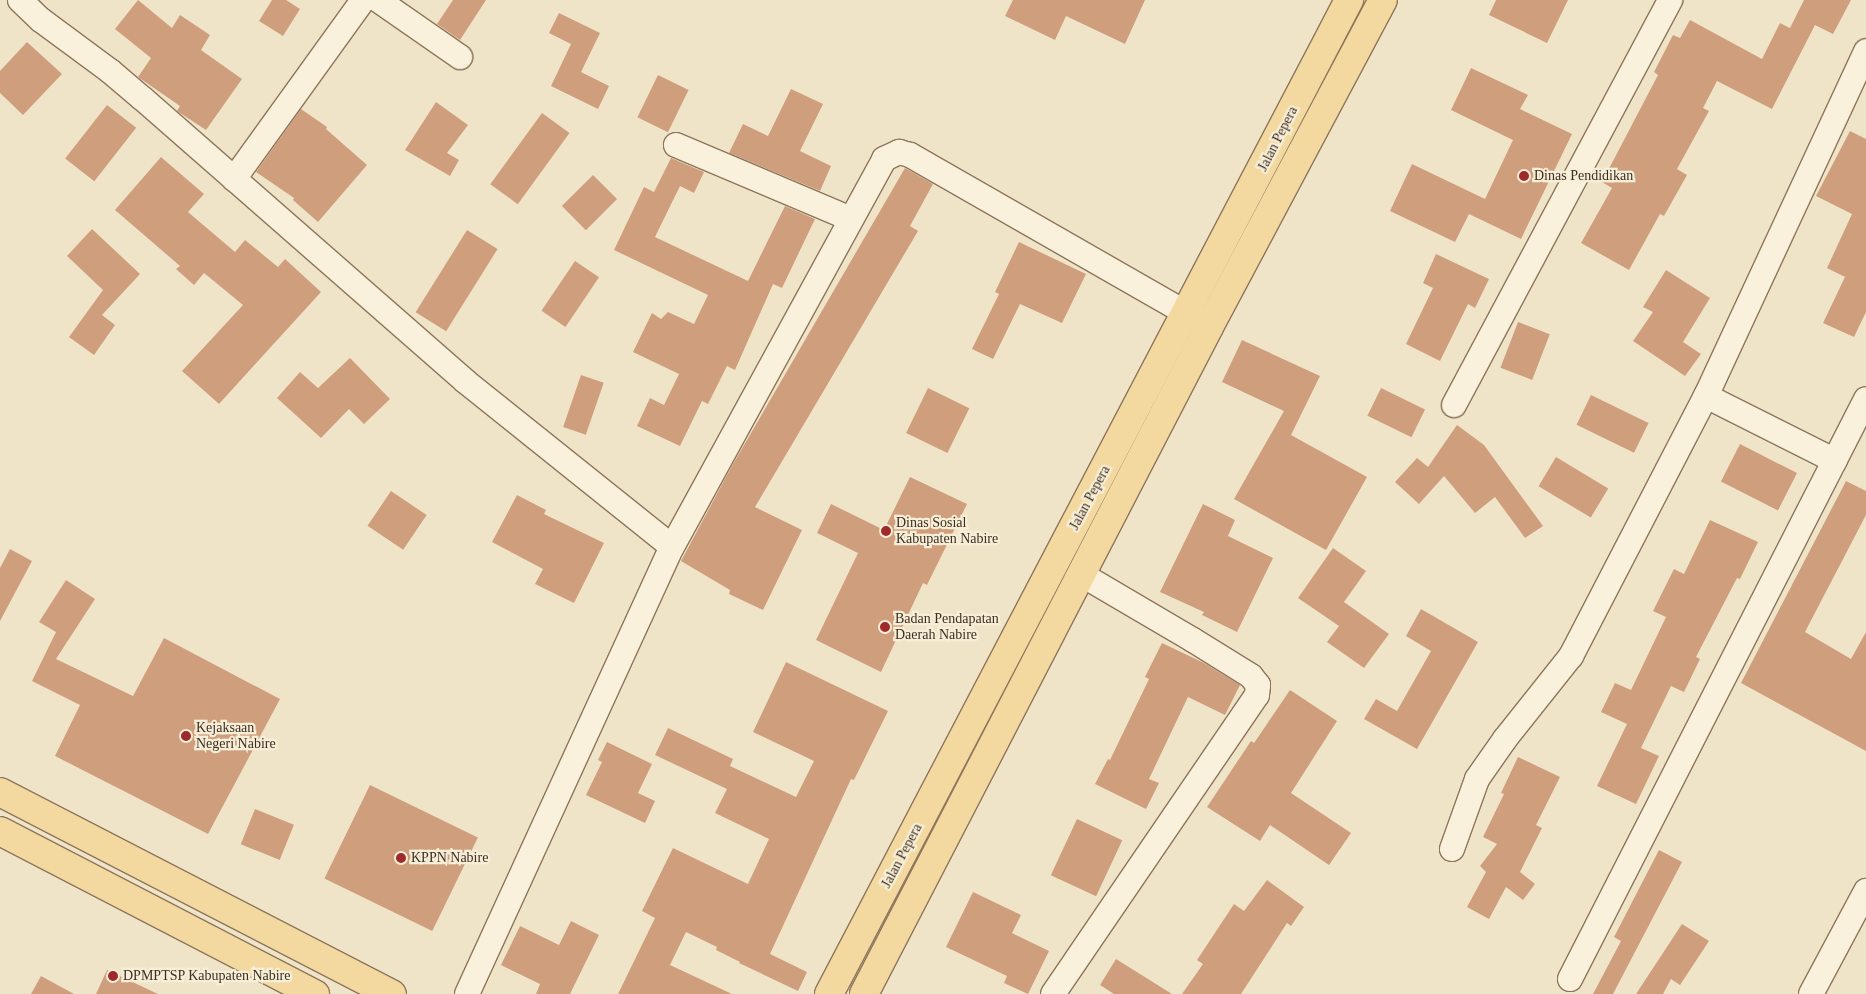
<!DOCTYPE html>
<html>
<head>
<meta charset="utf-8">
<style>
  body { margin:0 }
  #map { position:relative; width:1866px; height:994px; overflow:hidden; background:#f0e4c8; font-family:"Times New Roman",serif }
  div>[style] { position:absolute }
  .building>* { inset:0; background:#cf9f7d; transform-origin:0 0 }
  .roads { filter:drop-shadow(1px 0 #8d765c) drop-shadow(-1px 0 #8d765c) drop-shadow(0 1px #8d765c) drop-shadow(0 -1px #8d765c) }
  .minor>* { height:24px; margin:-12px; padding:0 12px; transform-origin:12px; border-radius:12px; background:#faf1dc }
  .major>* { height:28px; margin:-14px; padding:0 14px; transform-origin:14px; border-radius:14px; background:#f3d9a0 }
  .dots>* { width:14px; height:14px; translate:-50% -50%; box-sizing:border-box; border:2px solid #f7eed8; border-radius:50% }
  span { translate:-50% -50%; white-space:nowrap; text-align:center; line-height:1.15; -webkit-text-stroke:4.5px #f7eed8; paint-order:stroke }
  .street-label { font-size:14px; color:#3d2e20 }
  .poi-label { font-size:14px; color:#3d2e20 }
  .left { translate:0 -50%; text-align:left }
</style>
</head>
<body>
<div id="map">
  <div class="building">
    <i style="clip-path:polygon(138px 0,172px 28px,180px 15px,210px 35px,201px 50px,242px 79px,206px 130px,177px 111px,180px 106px,138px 77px,151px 58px,115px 29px)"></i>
    <i style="clip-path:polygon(272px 0,286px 0,300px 9px,283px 36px,259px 21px)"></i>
    <i style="clip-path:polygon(453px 0,486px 0,460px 40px,437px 24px)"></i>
    <i style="clip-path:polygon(1013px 0,1145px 0,1125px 44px,1066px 16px,1055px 40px,1005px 16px)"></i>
    <i style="clip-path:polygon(1496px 0,1568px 0,1547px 43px,1489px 15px)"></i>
    <i style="clip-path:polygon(1804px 0,1851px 0,1833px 34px,1815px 25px,1772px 109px,1717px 81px,1703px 108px,1709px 111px,1677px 169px,1687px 175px,1664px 216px,1660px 214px,1629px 270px,1581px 243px,1612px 188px,1602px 182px,1658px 75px,1654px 72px,1673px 35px,1680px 38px,1690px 20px,1762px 59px,1780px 23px,1790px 28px)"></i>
    <i style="clip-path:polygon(559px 13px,600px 33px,581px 72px,609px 86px,598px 109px,551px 86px,571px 44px,549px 33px)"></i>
    <i style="clip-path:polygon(27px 42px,62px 74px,23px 115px,0 93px,0 71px)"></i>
    <i style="clip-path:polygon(1471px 68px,1528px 95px,1520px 109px,1572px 134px,1521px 239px,1469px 214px,1455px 242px,1390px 211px,1412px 164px,1485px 199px,1513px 140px,1451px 110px)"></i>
    <i style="left:658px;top:75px;width:34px;height:47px;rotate:26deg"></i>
    <i style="clip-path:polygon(791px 89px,823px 104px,800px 151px,831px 166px,820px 191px,729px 153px,743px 124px,768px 136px)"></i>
    <i style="clip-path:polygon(436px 102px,468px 125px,447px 153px,459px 160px,450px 176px,405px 150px)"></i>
    <i style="left:107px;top:105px;width:37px;height:68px;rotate:38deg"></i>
    <i style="clip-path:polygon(301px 109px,327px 127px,326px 129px,367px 165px,318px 222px,293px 200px,294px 198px,256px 172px)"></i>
    <i style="left:542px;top:113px;width:34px;height:88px;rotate:36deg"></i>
    <i style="clip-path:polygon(1850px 131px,1866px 139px,1866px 312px,1854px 337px,1823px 323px,1845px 277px,1827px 268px,1852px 214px,1816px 196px)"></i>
    <i style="clip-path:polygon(161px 157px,204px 194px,188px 212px,235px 252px,245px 240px,278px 267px,285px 259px,321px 292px,219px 404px,182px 371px,243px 305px,204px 273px,194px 285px,176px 269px,180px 266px,115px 210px)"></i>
    <i style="clip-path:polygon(671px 158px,704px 172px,694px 193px,680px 186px,655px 237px,748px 281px,785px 206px,815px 219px,782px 288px,773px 284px,735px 370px,727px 366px,708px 404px,702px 401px,680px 446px,637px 426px,650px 398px,664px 405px,679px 374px,633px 352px,652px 313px,661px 319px,668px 312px,694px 324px,708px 295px,614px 250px,644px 187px,654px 192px)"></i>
    <i style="clip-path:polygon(905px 168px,933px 184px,910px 226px,918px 231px,755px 507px,802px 530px,763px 610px,729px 594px,730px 590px,681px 561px,733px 464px)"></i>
    <i style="left:593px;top:175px;width:34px;height:44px;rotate:45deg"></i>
    <i style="clip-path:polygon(92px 229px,140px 274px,102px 315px,115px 325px,94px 355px,69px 337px,103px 290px,67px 256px)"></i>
    <i style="left:467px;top:230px;width:36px;height:97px;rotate:32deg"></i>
    <i style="clip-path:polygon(1019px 242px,1086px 274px,1062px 323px,1020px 304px,993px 359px,972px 349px,999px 294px,995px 292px)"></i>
    <i style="clip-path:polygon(1436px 254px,1489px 279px,1475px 308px,1468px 304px,1440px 361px,1406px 344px,1433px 288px,1423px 283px)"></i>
    <i style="left:575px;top:261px;width:29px;height:60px;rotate:34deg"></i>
    <i style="clip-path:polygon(1666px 270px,1710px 298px,1683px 342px,1701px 354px,1685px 376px,1633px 341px,1653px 312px,1643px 307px)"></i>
    <i style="left:1518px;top:322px;width:34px;height:49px;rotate:21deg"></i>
    <i style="clip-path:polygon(1242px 340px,1320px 376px,1291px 435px,1367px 477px,1326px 550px,1234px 499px,1284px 411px,1222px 382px)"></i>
    <i style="clip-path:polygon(350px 358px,390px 399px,364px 424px,349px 409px,321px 438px,277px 398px,300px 372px,318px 388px)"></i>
    <i style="left:581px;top:375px;width:24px;height:55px;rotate:19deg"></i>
    <i style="left:928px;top:388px;width:46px;height:50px;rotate:26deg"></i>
    <i style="left:1381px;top:388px;width:49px;height:31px;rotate:26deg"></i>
    <i style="left:1591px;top:395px;width:64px;height:33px;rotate:26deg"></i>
    <i style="clip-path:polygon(1457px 425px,1484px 445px,1543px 526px,1525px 538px,1495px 497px,1475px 513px,1444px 476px,1419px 504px,1395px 482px,1417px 458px,1428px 467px)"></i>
    <i style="left:1740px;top:444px;width:64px;height:42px;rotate:27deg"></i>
    <i style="left:1556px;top:457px;width:61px;height:34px;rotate:31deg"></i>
    <i style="clip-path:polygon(910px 477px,967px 504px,927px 585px,923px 583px,881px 672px,816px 640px,858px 553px,817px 533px,831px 504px,884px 530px)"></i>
    <i style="clip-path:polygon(1846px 481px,1866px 491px,1866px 515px,1805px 632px,1851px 659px,1866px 632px,1866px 751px,1741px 683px)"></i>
    <i style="left:391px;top:491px;width:43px;height:42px;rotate:34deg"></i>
    <i style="clip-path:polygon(517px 495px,546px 510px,544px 514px,604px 543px,574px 603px,535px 584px,543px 569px,492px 542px)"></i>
    <i style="clip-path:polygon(1203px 504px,1235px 520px,1228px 536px,1273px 558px,1237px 632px,1202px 615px,1204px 612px,1160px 592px)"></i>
    <i style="clip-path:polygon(1710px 520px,1758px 542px,1740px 579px,1737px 578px,1696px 657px,1700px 659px,1684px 692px,1671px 686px,1641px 748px,1659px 756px,1636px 804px,1597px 786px,1627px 724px,1601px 712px,1615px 683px,1631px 690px,1666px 617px,1653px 611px,1674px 569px,1684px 574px)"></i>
    <i style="clip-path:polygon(1333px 548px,1366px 571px,1344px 602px,1389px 634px,1364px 668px,1327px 642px,1339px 626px,1298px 598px)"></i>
    <i style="clip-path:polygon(10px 549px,32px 561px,0 621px,0 568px)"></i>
    <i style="clip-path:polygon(66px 580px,95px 599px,56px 659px,133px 696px,164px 638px,280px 699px,208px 834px,55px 756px,80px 705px,32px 681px,56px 632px,39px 622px)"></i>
    <i style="clip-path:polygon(1421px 609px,1478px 642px,1417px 749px,1364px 719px,1376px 699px,1397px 711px,1431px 651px,1406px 636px)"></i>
    <i style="clip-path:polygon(1162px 643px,1204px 663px,1240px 685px,1225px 715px,1188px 697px,1149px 779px,1159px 783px,1146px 809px,1095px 784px,1108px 759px,1110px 760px,1149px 679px,1145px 677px)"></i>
    <i style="clip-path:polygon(786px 662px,888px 711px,854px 780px,851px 779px,770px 954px,807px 972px,798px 991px,739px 963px,740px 962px,716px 950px,717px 947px,686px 932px,670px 965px,732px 994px,618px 994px,655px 918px,642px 911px,673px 848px,748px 884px,769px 839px,715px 813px,727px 789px,655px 755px,668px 728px,733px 759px,730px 766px,796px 797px,814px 761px,753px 732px)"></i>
    <i style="clip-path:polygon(1290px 690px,1337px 721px,1291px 793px,1351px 833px,1329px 865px,1270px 825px,1260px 841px,1207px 807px,1251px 741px,1254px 743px)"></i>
    <i style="clip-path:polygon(607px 742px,652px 764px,638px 793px,655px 801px,645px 823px,586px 795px,602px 762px,598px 760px)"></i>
    <i style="clip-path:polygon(1518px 757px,1560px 777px,1536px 825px,1542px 828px,1520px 872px,1535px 884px,1523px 900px,1506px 887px,1489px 919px,1467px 907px,1486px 872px,1480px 866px,1497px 844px,1483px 837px,1504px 794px,1501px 793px)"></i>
    <i style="left:370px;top:785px;width:120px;height:104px;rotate:26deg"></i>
    <i style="left:255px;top:809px;width:42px;height:38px;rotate:22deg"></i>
    <i style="left:1077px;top:819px;width:50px;height:62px;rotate:25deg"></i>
    <i style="clip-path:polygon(1659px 850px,1682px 862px,1613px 994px,1593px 994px,1621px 941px,1614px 937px)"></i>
    <i style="clip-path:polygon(1267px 880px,1304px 907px,1291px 926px,1287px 923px,1241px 994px,1182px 994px,1203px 964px,1197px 960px,1234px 904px,1244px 911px)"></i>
    <i style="clip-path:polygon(973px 892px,1021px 915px,1012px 933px,1049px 951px,1028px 994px,1004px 983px,1007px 976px,946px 947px)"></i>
    <i style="clip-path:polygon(571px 921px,599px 935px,570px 994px,536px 994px,540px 984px,501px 965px,520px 926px,559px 945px)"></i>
    <i style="clip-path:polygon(1682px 924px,1709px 941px,1680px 985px,1671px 979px,1663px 994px,1636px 994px)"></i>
    <i style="clip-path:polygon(1116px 959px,1172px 994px,1114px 994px,1100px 985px)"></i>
    <i style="clip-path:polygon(107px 970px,158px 994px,96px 994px)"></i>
    <i style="clip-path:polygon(41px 976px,74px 994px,31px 994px)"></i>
  </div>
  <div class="roads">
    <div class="minor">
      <i style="left:20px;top:0;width:29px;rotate:44deg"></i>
      <i style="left:41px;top:20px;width:86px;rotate:36.5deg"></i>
      <i style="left:110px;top:71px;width:43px;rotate:40.3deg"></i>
      <i style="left:143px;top:99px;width:428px;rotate:41.2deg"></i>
      <i style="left:465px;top:381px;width:265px;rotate:38.7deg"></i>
      <i style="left:378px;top:0;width:100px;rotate:34.8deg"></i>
      <i style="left:676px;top:145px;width:190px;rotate:22.9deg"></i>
      <i style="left:234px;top:179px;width:221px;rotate:-54.2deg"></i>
      <i style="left:1706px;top:396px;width:144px;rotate:26.7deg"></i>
      <i style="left:1454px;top:405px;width:459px;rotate:-61.9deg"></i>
      <i style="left:1452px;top:849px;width:74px;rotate:-70.3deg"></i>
      <i style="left:1477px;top:779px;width:49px;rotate:-55deg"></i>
      <i style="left:1505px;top:739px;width:106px;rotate:-51.5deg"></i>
      <i style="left:1571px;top:656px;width:293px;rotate:-62.6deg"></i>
      <i style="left:1706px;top:396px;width:380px;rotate:-65.1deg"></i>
      <i style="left:1570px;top:979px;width:651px;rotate:-62.96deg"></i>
      <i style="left:467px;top:994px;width:492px;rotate:-65.4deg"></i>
      <i style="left:672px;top:547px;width:442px;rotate:-61.3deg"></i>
      <i style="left:884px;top:159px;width:17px;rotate:-25deg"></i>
      <i style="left:899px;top:152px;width:11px;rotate:15deg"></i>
      <i style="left:910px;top:155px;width:336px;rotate:29.8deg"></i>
      <i style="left:1053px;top:994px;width:362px;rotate:-55.7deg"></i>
      <i style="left:1257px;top:695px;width:10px;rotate:-84deg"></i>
      <i style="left:1258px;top:685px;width:11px;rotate:-128deg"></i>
      <i style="left:1251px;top:676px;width:68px;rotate:-148.2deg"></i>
      <i style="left:1193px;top:640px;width:129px;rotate:-149.6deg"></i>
      <i style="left:1811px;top:994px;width:117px;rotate:-61.9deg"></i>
    </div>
    <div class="major">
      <i style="left:0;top:792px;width:441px;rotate:27.3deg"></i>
      <i style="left:0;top:831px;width:355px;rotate:27.4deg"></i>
      <i style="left:829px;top:994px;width:1122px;rotate:-62.38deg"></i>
      <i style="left:864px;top:994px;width:751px;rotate:-62.65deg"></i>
      <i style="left:1209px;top:327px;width:370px;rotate:-62deg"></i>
    </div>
  </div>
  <div class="dots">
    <i style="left:1524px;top:176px;background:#9e2a2b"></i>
    <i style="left:886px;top:531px;background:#9e2a2b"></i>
    <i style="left:885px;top:627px;background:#9e2a2b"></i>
    <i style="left:186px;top:736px;background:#9e2a2b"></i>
    <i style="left:401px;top:858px;background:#9e2a2b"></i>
    <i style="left:113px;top:976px;background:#9e2a2b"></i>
  </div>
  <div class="street-label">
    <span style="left:1278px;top:139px;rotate:-63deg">Jalan Pepera</span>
    <span style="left:1090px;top:498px;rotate:-62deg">Jalan Pepera</span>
    <span style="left:902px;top:856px;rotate:-62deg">Jalan Pepera</span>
  </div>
  <div class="poi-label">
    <span class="left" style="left:1534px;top:176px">Dinas Pendidikan</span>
    <span class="left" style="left:896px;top:531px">Dinas Sosial<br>Kabupaten Nabire</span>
    <span class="left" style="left:895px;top:627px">Badan Pendapatan<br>Daerah Nabire</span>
    <span class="left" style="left:196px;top:736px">Kejaksaan<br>Negeri Nabire</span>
    <span class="left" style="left:411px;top:858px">KPPN Nabire</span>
    <span class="left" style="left:123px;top:976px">DPMPTSP Kabupaten Nabire</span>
  </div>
</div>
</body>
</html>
